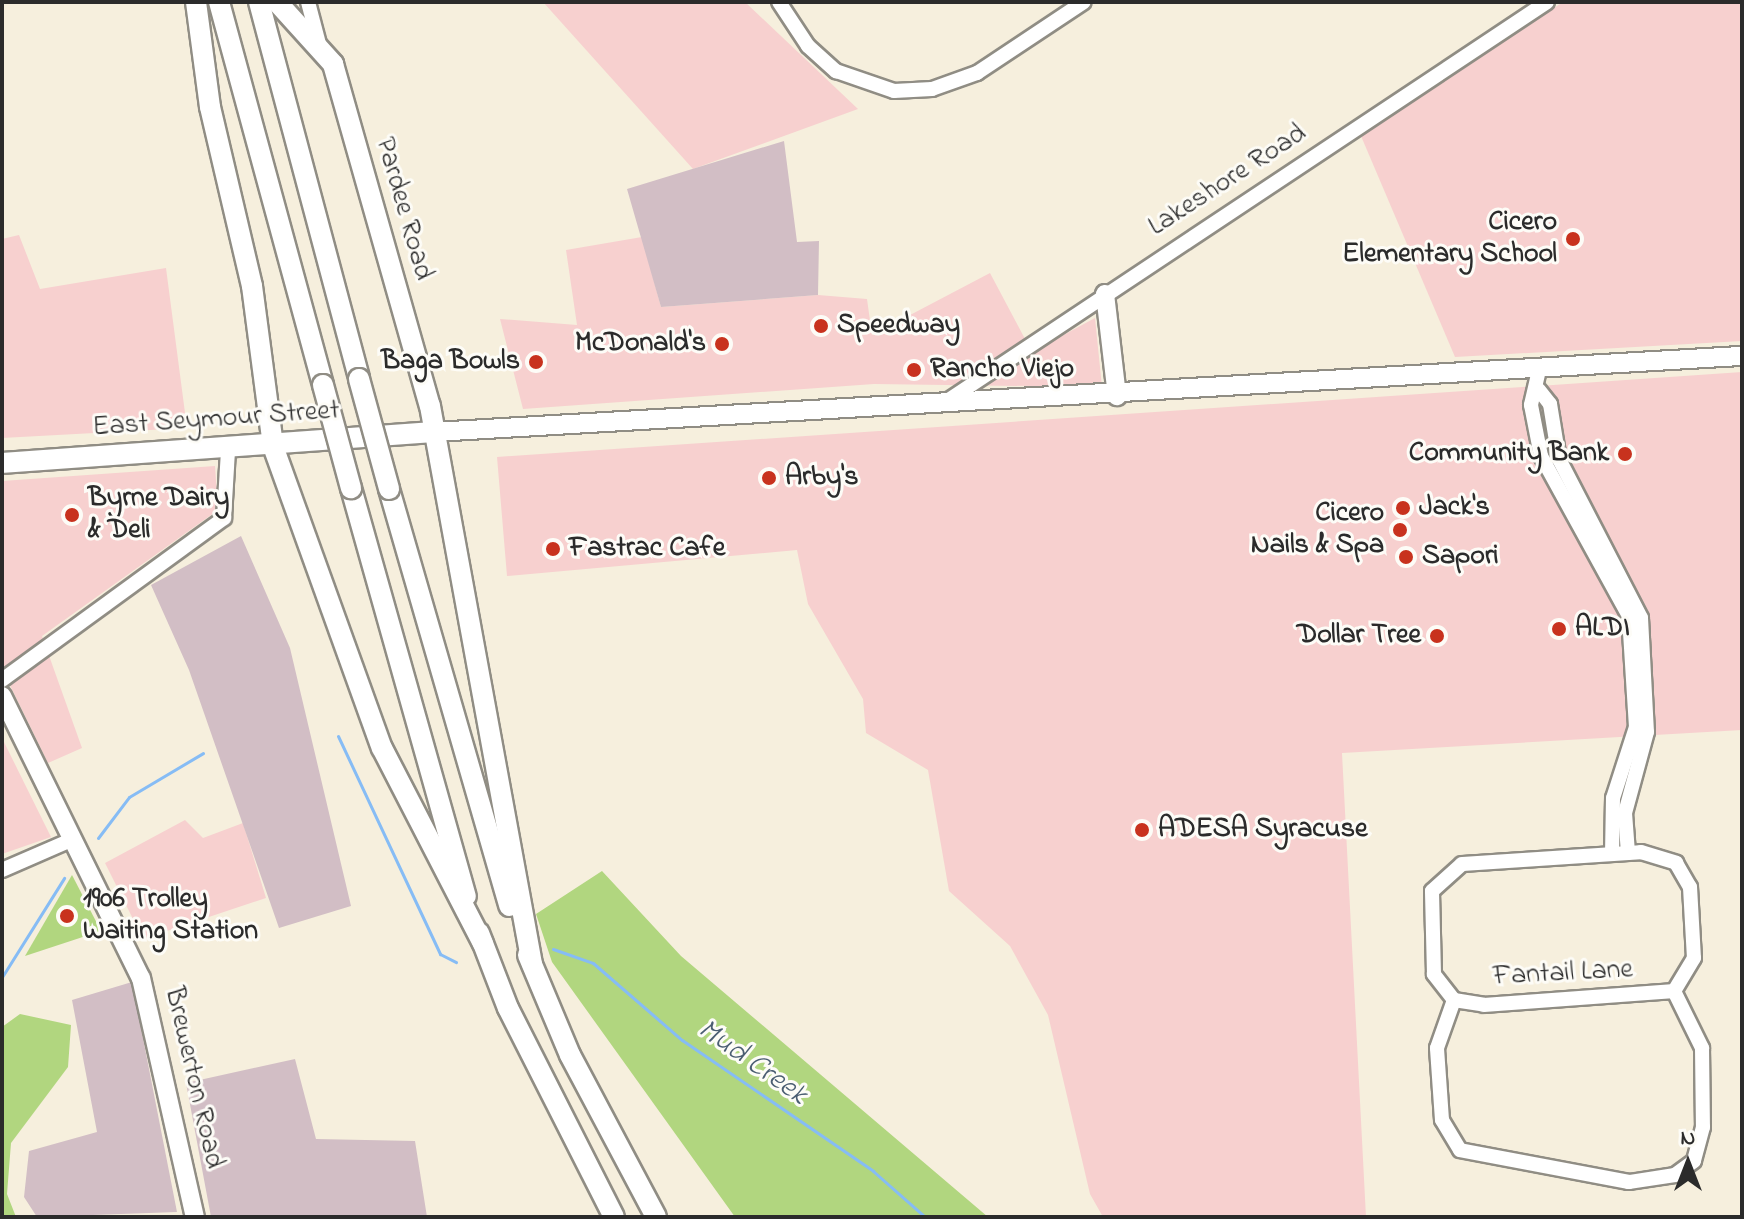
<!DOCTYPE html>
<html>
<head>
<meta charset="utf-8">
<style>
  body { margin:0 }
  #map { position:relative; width:1744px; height:1219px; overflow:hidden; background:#f6efdd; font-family:"Indie Flower",sans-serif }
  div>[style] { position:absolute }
  .built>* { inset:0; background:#f7d0cf }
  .industrial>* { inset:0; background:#d2bec5 }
  .green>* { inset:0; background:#b1d67f }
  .stream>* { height:3px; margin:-1.5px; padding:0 1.5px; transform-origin:1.5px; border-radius:1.5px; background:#86bcf5 }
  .roads { filter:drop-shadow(2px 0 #908d84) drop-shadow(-2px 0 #908d84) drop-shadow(0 2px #908d84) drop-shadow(0 -2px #908d84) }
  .minor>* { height:14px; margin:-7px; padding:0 7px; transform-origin:7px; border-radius:7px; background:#fff }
  .major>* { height:18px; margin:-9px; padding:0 9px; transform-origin:9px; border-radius:9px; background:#fff }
  .highway>* { height:20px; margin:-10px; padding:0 10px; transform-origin:10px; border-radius:10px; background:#fff }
  .bridges { filter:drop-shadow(2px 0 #908d84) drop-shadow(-2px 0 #908d84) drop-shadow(0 2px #908d84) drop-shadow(0 -2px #908d84) }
  .highway-bridge>* { height:20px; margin:-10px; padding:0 10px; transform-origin:10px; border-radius:10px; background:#fff }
  .dots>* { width:22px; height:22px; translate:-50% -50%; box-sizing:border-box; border:4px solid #fdfcf7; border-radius:50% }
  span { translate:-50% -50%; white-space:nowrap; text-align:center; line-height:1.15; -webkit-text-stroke:6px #fdfcf7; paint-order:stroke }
  .street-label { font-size:28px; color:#2b2b2b }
  .poi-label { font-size:28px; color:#2b2b2b; font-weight:700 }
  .right { translate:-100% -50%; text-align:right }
  .left { translate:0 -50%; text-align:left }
  .water-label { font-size:30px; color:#4b5e72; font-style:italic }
  .frame { position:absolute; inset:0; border:4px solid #2b2b2b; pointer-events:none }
  .north { position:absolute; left:1648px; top:1123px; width:80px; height:80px; -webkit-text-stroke:6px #fdfcf7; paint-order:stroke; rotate:0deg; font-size:22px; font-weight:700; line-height:32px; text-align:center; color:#2b2b2b }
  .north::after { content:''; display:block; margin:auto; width:28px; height:36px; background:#2b2b2b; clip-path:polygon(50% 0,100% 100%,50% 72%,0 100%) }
</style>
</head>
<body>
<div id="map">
  <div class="built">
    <i style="clip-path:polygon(543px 2px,745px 2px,858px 109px,693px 169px)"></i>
    <i style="clip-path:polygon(1563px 2px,1742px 2px,1742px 341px,1455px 357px,1361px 136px)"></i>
    <i style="clip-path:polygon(19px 235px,40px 289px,166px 268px,187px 428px,2px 438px,2px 239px)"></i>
    <i style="clip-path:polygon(642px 237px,661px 307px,818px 295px,867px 299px,872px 335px,990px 273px,1032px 352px,1095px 318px,1102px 387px,874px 384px,523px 409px,500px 319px,577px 325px,566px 250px)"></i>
    <i style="clip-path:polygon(1742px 372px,1742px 730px,1342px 753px,1366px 1217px,1103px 1217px,1090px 1194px,1048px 1015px,1010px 946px,949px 891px,928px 770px,866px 733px,863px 699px,808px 604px,797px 550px,507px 576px,497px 457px)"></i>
    <i style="clip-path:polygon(215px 466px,218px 510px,42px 636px,82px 748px,48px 763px,2px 669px,2px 481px)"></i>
    <i style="clip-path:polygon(2px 738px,51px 837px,2px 854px)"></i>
    <i style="clip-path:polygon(185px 820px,203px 838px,243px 823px,266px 898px,143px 939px,105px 863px)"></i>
  </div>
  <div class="industrial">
    <i style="clip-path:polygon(784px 141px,797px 242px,819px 241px,818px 295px,661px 307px,627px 189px)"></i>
    <i style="clip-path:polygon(241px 536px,290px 648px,351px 906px,279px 928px,189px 670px,151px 585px)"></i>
    <i style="clip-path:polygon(132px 982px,177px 1212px,37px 1217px,24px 1197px,29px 1151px,97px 1132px,72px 1000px)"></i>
    <i style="clip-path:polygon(295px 1059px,316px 1139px,415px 1141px,427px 1217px,211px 1217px,186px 1083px)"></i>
  </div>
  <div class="green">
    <i style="clip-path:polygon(602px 871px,681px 956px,988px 1217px,735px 1217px,552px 962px,536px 914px)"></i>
    <i style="clip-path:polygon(72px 875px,101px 931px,25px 956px)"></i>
    <i style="clip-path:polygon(20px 1014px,71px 1025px,68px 1067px,11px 1143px,7px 1194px,16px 1217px,2px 1217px,2px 1027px)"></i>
  </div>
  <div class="stream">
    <i style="left:338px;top:736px;width:241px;rotate:64.9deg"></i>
    <i style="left:440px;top:954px;width:18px;rotate:27deg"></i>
    <i style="left:98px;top:838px;width:51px;rotate:-52.9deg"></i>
    <i style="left:129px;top:797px;width:86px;rotate:-30.7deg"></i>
    <i style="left:553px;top:949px;width:42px;rotate:19.3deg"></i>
    <i style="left:593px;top:963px;width:118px;rotate:40.9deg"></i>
    <i style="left:682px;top:1040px;width:232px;rotate:34.4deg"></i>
    <i style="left:873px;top:1171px;width:69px;rotate:41.5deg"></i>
    <i style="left:2px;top:977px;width:117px;rotate:-57.9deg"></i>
  </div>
  <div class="roads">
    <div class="minor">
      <i style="left:308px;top:2px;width:43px;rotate:75.3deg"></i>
      <i style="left:779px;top:2px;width:53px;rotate:56.6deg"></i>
      <i style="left:808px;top:46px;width:38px;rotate:42deg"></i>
      <i style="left:836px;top:71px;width:61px;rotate:19deg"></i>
      <i style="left:894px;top:91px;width:38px;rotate:-3deg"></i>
      <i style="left:932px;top:89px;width:48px;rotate:-19.6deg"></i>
      <i style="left:977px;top:73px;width:128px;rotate:-33.6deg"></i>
      <i style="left:1539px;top:370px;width:36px;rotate:103deg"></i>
      <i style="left:1531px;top:405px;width:52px;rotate:78.9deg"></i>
      <i style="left:1541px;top:456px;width:183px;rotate:61.2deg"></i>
      <i style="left:1629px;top:616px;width:111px;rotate:86.4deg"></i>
      <i style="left:1636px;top:727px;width:75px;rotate:107.9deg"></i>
      <i style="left:1613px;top:798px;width:56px;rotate:91deg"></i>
      <i style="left:1539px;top:390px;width:18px;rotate:52deg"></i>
      <i style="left:1550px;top:404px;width:56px;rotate:80.7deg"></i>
      <i style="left:1559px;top:459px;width:179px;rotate:62.7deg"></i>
      <i style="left:1641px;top:618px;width:114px;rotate:87deg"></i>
      <i style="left:1647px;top:732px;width:84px;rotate:105.2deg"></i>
      <i style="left:1625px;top:813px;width:40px;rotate:85.7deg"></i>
      <i style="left:944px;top:403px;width:724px;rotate:-33.62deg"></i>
      <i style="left:2px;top:680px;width:275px;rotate:-36.1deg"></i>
      <i style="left:224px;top:518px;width:68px;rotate:-86.6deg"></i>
      <i style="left:1641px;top:852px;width:37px;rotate:17deg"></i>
      <i style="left:1676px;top:863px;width:28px;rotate:60deg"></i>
      <i style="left:1690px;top:887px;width:71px;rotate:86.8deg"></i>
      <i style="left:1694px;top:958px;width:39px;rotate:121deg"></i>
      <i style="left:1674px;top:991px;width:64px;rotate:63.8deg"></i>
      <i style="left:1702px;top:1048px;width:79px;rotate:89.3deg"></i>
      <i style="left:1703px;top:1127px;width:35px;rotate:105deg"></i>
      <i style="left:1694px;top:1161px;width:24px;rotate:144deg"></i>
      <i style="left:1675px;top:1175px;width:47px;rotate:171.3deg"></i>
      <i style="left:1629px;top:1182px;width:172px;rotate:-169.3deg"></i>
      <i style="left:1460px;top:1150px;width:35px;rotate:-121deg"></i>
      <i style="left:1442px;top:1120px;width:72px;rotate:-94deg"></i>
      <i style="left:1437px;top:1048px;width:51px;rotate:-70.5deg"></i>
      <i style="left:1454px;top:1000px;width:33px;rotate:-128deg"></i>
      <i style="left:1434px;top:974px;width:83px;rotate:-91.4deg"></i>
      <i style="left:1432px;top:891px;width:40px;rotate:-42deg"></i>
      <i style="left:1462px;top:864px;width:179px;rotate:-3.8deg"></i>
      <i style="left:2px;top:870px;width:75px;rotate:-23.5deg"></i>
      <i style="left:1454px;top:1000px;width:30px;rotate:9deg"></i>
      <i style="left:1484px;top:1005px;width:191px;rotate:-4.2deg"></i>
    </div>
    <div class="major">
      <i style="left:1105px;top:294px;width:103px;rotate:83.3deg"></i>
      <i style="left:434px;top:432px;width:1310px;rotate:-3.33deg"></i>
      <i style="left:2px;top:696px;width:314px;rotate:63.8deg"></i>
      <i style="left:141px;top:978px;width:245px;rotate:77.3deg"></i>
    </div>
    <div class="highway">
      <i style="left:196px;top:2px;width:106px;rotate:82.4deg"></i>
      <i style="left:210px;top:107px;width:184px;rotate:76.8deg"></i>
      <i style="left:252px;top:286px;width:161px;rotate:82.5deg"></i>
      <i style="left:273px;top:446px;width:321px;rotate:70.2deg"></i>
      <i style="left:382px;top:748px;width:220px;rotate:62.7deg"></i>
      <i style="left:219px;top:2px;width:397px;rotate:74.8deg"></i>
      <i style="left:259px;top:2px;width:390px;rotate:75.1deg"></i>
      <i style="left:277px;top:2px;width:84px;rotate:47.9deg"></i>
      <i style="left:333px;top:64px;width:355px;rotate:74.2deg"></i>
      <i style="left:430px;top:406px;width:567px;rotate:79.64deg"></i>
      <i style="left:2px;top:463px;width:433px;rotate:-4.1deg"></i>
      <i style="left:351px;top:488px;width:424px;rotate:74.3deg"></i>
      <i style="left:389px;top:489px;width:434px;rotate:73.9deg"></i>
      <i style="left:479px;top:933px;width:80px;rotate:68.9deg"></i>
      <i style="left:508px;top:1008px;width:234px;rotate:63.1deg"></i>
      <i style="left:528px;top:955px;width:108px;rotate:67.2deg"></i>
      <i style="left:570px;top:1055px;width:183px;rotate:62deg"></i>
    </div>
  </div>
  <div class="bridges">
    <div class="highway-bridge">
      <i style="left:359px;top:379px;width:114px;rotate:74.7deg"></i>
      <i style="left:323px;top:385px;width:107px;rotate:74.8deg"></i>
    </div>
  </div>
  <div class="dots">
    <i style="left:1573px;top:239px;background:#c8321e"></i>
    <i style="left:821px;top:326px;background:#c8321e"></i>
    <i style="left:722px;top:344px;background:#c8321e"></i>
    <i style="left:536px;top:362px;background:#c8321e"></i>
    <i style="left:914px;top:370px;background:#c8321e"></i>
    <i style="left:1625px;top:454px;background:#c8321e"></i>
    <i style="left:769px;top:478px;background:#c8321e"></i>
    <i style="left:1403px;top:508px;background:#c8321e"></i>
    <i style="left:72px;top:515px;background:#c8321e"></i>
    <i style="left:1400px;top:530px;background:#c8321e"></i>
    <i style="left:553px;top:549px;background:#c8321e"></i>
    <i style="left:1406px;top:557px;background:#c8321e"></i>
    <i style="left:1559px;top:629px;background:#c8321e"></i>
    <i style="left:1437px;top:636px;background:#c8321e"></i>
    <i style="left:1142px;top:830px;background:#c8321e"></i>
    <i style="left:67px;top:916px;background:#c8321e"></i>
  </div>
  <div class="street-label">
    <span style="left:1228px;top:181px;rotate:-33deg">Lakeshore Road</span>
    <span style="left:403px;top:209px;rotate:74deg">Pardee Road</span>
    <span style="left:216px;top:420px;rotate:-4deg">East Seymour Street</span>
    <span style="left:1563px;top:974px;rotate:-3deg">Fantail Lane</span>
    <span style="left:193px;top:1078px;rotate:77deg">Brewerton Road</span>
  </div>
  <div class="poi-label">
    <span class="right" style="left:1557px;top:239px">Cicero<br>Elementary School</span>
    <span class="left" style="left:837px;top:326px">Speedway</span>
    <span class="right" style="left:706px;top:344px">McDonald's</span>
    <span class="right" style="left:520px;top:362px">Baga Bowls</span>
    <span class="left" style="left:930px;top:370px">Rancho Viejo</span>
    <span class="right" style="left:1609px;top:454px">Community Bank</span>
    <span class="left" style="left:785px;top:478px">Arby's</span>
    <span class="left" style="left:88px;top:515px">Byrne Dairy<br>&amp; Deli</span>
    <span class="left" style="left:1419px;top:508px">Jack's</span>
    <span class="right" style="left:1384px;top:530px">Cicero<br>Nails &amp; Spa</span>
    <span class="left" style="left:569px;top:549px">Fastrac Cafe</span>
    <span class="left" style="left:1422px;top:557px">Sapori</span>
    <span class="left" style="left:1575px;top:629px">ALDI</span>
    <span class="right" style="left:1421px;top:636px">Dollar Tree</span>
    <span class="left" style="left:1158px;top:830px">ADESA Syracuse</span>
    <span class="left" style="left:83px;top:916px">1906 Trolley<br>Waiting Station</span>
  </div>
  <div class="water-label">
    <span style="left:752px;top:1063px;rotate:35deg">Mud Creek</span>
  </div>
  <div class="frame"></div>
  <div class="north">N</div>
</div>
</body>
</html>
